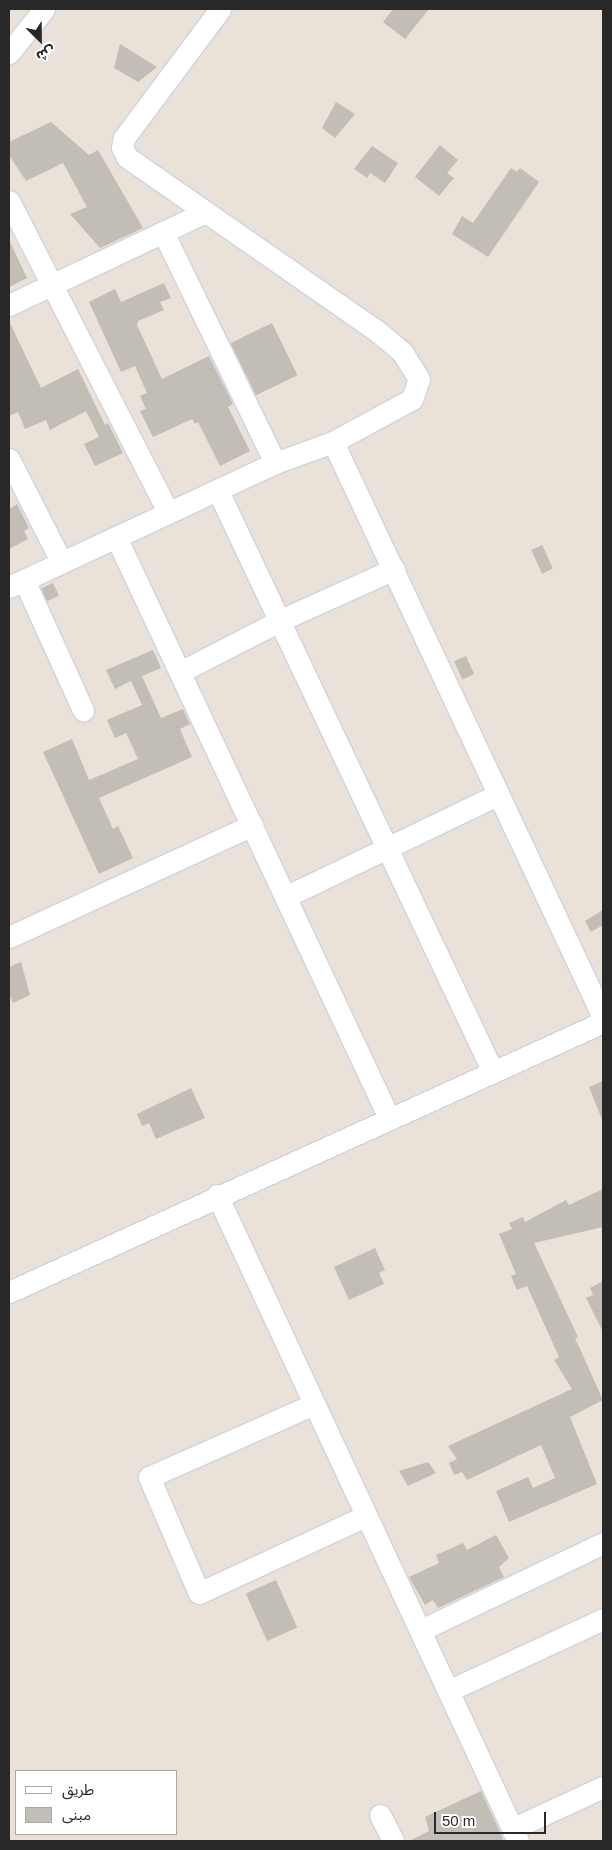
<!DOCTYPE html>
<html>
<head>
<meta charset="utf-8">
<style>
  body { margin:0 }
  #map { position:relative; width:612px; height:1850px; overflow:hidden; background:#eae1d9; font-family:Arial,"Noto Sans Arabic",sans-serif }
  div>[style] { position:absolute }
  .building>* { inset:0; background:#c2bdb5; transform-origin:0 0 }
  .roads { filter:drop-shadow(1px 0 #cfd3e1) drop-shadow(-1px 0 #cfd3e1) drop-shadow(0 1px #cfd3e1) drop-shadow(0 -1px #cfd3e1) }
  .minor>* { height:21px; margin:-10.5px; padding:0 10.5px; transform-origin:10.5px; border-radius:10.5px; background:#fff }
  span { translate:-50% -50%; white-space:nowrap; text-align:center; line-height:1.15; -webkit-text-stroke:4px #fff; paint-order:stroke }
  .frame { position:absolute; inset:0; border:10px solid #282828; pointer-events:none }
  .legend { position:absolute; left:15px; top:1770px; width:162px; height:65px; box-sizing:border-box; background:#fff; border:1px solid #a9a9a9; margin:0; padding:6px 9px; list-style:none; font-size:15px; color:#282828 }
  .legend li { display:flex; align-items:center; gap:10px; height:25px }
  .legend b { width:25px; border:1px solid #a9a9a9 }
  .north { position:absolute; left:15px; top:15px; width:50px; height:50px; -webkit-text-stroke:4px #fff; paint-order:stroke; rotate:157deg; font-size:14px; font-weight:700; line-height:20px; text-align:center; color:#282828 }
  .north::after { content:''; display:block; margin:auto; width:18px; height:22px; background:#282828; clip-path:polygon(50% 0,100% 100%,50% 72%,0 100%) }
  .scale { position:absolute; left:434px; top:1812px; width:112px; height:22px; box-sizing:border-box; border:2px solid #282828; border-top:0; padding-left:6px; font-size:15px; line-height:18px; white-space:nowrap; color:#282828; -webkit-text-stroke:4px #fff; paint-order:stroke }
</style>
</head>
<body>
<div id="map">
  <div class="building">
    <i style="clip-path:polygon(393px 9px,429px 9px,405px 39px,383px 22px)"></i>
    <i style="clip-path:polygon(120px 44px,157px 67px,138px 82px,114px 68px)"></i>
    <i style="clip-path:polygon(336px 102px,355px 114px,335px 138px,322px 128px)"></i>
    <i style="clip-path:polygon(51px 122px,89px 155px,98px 150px,143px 228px,100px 248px,70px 214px,87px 207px,63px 163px,26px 181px,9px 155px,9px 142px)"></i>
    <i style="clip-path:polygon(440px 145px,458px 160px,447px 173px,454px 178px,439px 196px,415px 177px)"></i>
    <i style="clip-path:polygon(372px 146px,398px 163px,385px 183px,370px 173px,367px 178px,354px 169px)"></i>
    <i style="clip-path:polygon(511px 168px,517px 172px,520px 168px,539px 182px,488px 257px,452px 234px,462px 216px,473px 223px)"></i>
    <i style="clip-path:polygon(9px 240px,27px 278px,9px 287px)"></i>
    <i style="clip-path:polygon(164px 283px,171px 298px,160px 302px,164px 310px,138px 321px,137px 325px,162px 379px,209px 356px,233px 404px,228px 407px,250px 451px,220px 466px,198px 422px,195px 424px,192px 419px,153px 437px,140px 411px,146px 409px,140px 396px,147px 393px,135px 366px,121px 372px,89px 302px,115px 289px,121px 302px)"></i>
    <i style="clip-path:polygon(9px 321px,41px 388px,78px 369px,105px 425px,108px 423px,123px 453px,95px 466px,84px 444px,99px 437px,86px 411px,50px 430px,46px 420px,25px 429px,18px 412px,9px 416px)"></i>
    <i style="left:272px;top:323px;width:58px;height:46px;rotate:64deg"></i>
    <i style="clip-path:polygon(17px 504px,29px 528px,24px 531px,28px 539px,9px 549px,9px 509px)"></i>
    <i style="left:542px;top:545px;width:26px;height:12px;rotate:65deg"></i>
    <i style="left:53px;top:583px;width:14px;height:13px;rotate:65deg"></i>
    <i style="clip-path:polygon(153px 650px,161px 668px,142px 676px,161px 718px,183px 709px,190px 724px,180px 729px,192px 757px,99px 798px,113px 829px,118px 826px,133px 858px,99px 874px,43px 752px,72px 739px,89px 780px,138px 759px,126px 733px,115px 738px,107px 720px,142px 705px,131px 681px,115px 689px,106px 670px)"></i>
    <i style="left:466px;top:656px;width:20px;height:13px;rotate:66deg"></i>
    <i style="clip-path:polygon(603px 910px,603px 925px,591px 932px,585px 921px)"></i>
    <i style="clip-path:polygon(21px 962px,30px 995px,13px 1003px,9px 993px,9px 967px)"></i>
    <i style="clip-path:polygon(603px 1081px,603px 1122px,589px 1087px)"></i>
    <i style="clip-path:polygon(191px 1088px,205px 1118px,156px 1139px,149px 1123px,142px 1126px,137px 1114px)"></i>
    <i style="clip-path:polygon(603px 1189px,603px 1227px,534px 1243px,578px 1337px,575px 1338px,603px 1400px,570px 1417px,597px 1484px,509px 1522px,496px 1491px,528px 1477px,533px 1488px,555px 1478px,541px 1445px,467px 1480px,462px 1472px,454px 1475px,449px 1463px,457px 1459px,448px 1446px,572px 1389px,554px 1360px,559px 1357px,527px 1286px,517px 1290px,511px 1276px,516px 1274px,499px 1234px,512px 1229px,509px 1223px,523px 1217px,525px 1222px,566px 1200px,569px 1205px)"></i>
    <i style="clip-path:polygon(375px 1248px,385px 1270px,379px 1273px,384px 1284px,349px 1300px,334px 1267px)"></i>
    <i style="clip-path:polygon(603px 1281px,603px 1332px,586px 1298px,593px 1295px,590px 1288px)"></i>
    <i style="clip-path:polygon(428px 1462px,436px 1473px,408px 1486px,399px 1471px)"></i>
    <i style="clip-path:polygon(496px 1535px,509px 1558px,499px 1567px,504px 1577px,438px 1608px,433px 1600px,425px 1605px,409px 1577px,439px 1563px,436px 1555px,463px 1543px,467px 1550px)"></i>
    <i style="left:276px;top:1580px;width:52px;height:33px;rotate:66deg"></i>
    <i style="clip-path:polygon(481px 1791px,504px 1841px,409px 1841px,429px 1831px,425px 1817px)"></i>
  </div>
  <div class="roads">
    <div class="minor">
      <i style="left:9px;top:53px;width:56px;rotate:-51.5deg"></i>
      <i style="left:9px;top:201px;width:349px;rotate:62.9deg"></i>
      <i style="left:163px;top:232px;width:257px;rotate:64.1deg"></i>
      <i style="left:9px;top:305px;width:218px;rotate:-25.3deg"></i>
      <i style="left:333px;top:442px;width:635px;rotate:64.85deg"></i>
      <i style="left:9px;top:459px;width:114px;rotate:63deg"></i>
      <i style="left:218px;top:491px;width:643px;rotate:64.67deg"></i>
      <i style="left:116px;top:537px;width:642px;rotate:64.83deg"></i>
      <i style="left:24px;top:580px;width:143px;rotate:65.6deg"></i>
      <i style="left:9px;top:587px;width:293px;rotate:-25deg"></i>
      <i style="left:275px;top:463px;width:62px;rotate:-19.9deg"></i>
      <i style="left:333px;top:442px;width:90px;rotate:-28.6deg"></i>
      <i style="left:412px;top:399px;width:21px;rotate:-71deg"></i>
      <i style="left:419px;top:379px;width:32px;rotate:-122deg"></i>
      <i style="left:402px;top:352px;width:33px;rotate:-140deg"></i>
      <i style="left:377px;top:331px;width:305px;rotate:-145.2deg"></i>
      <i style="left:127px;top:157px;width:11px;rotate:-117deg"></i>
      <i style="left:122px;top:147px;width:9px;rotate:-77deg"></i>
      <i style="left:124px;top:138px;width:161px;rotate:-53.3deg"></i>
      <i style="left:180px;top:672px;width:114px;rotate:-27.2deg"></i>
      <i style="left:281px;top:620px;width:124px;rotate:-24.3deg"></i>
      <i style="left:285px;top:897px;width:237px;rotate:-25.7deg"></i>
      <i style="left:9px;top:937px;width:268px;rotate:-24.7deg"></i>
      <i style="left:217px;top:1195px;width:713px;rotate:65.02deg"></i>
      <i style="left:9px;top:1292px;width:652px;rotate:-24.44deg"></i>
      <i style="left:314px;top:1404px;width:180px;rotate:156.1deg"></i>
      <i style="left:149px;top:1477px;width:126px;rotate:66.7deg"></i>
      <i style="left:199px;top:1593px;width:184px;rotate:-24.8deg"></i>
      <i style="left:421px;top:1630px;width:202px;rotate:-25.5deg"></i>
      <i style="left:448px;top:1691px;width:171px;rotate:-24.9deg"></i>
      <i style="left:380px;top:1815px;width:29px;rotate:63deg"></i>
      <i style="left:512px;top:1829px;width:100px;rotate:-24.8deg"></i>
    </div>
  </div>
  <div class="frame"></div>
  <ul class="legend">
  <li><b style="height:6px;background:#fff"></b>طريق</li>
  <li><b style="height:14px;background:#c2bdb5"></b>مبنى</li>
  </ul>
  <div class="north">ش</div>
  <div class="scale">50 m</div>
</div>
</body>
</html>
